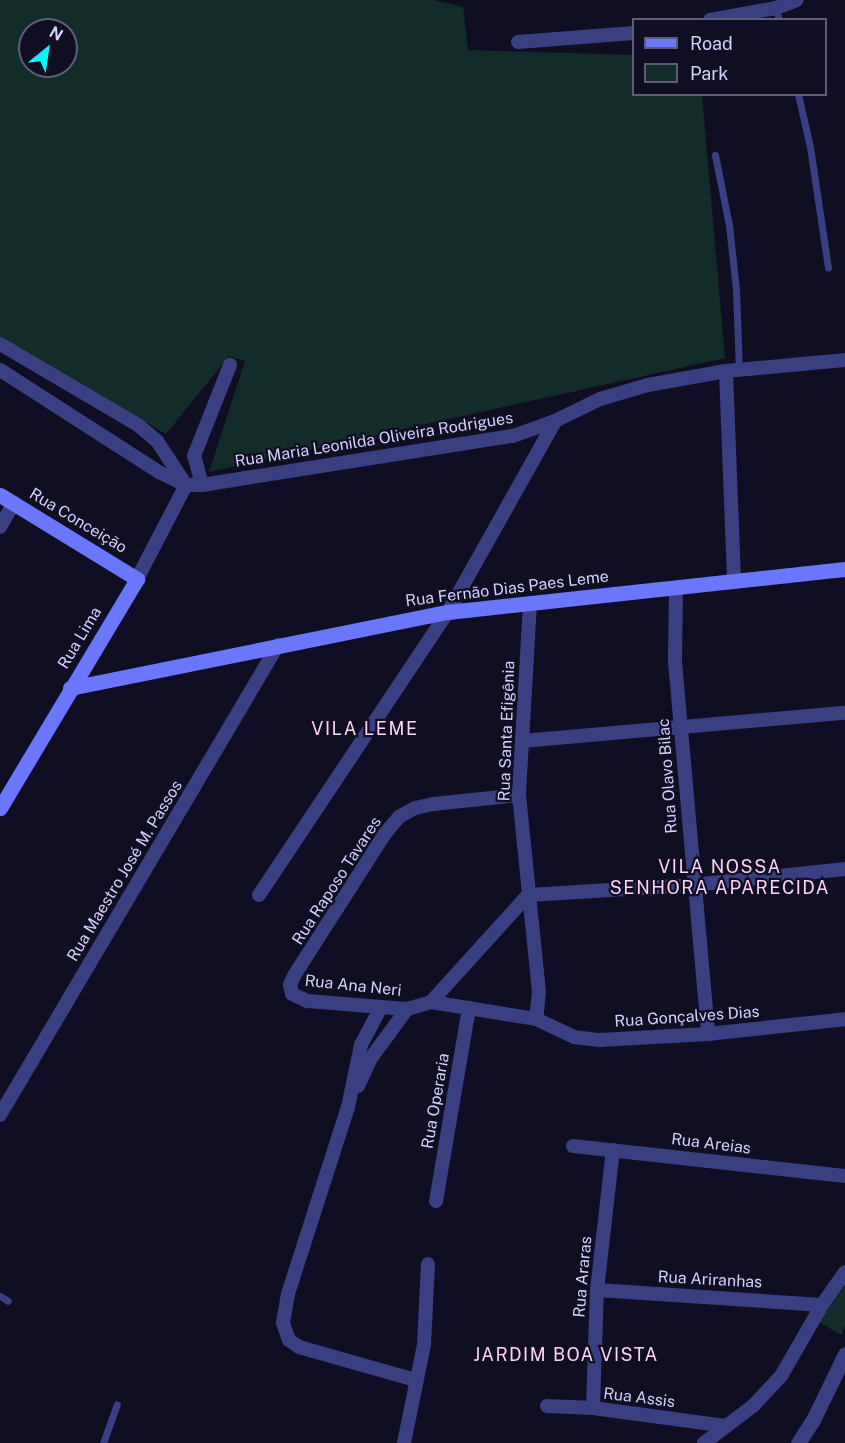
<!DOCTYPE html>
<html>
<head>
<meta charset="utf-8">
<style>
  body { margin:0 }
  #map { position:relative; width:845px; height:1443px; overflow:hidden; background:#100e23; font-family:"Public Sans",sans-serif }
  div>[style] { position:absolute }
  .green>* { inset:0; background:#122d29 }
  .service>* { height:7px; margin:-3.5px; padding:0 3.5px; transform-origin:3.5px; border-radius:3.5px; background:#3a3f81 }
  .minor>* { height:14px; margin:-7px; padding:0 7px; transform-origin:7px; border-radius:7px; background:#3a3f81 }
  .tertiary>* { height:15px; margin:-7.5px; padding:0 7.5px; transform-origin:7.5px; border-radius:7.5px; background:#3a3f81 }
  .secondary>* { height:15px; margin:-7.5px; padding:0 7.5px; transform-origin:7.5px; border-radius:7.5px; background:#6a76fc }
  span { translate:-50% -50%; white-space:nowrap; text-align:center; line-height:1.15; -webkit-text-stroke:4.5px #100e23; paint-order:stroke }
  .street-label { font-size:16px; color:#d2d1fe }
  .neighbourhood-label { font-size:18px; color:#fed3f3; letter-spacing:1.5px }
  .legend { position:absolute; left:632px; top:18px; width:195px; height:78px; box-sizing:border-box; background:#100e23; border:2px solid #5e5c7b; margin:0; padding:8px 10px; list-style:none; font-size:18px; color:#d2d1fe }
  .legend li { display:flex; align-items:center; gap:12px; height:30px }
  .legend b { width:30px; border:2px solid #5e5c7b }
  .north { position:absolute; left:18px; top:18px; width:60px; height:60px; box-sizing:border-box; background:#100e23; border:2px solid #5e5c7b; border-radius:50%; rotate:30deg; font-size:16px; font-weight:700; line-height:24px; text-align:center; color:#d2d1fe }
  .north::after { content:''; display:block; margin:auto; width:21px; height:27px; background:#05f6f6; clip-path:polygon(50% 0,100% 100%,50% 72%,0 100%) }
</style>
</head>
<body>
<div id="map">
  <div class="green">
    <i style="clip-path:polygon(evenodd,0 0,434px 0,463px 7px,468px 50px,633px 55px,634px 94px,702px 95px,725px 358px,209px 472px,245px 361px,229px 356px,166px 434px,0 337px,0 0,30px 30px,66px 30px,66px 66px,30px 66px,30px 30px)"></i>
    <i style="clip-path:polygon(845px 1285px,845px 1326px,841px 1335px,819px 1322px)"></i>
  </div>
  <div class="service">
    <i style="left:776px;top:8px;width:12px;rotate:76deg"></i>
    <i style="left:798px;top:94px;width:54px;rotate:77.2deg"></i>
    <i style="left:810px;top:147px;width:122px;rotate:81.5deg"></i>
    <i style="left:715px;top:155px;width:71px;rotate:78.7deg"></i>
    <i style="left:729px;top:225px;width:64px;rotate:83.8deg"></i>
    <i style="left:736px;top:289px;width:80px;rotate:87.9deg"></i>
    <i style="left:0;top:1296px;width:9px;rotate:32deg"></i>
    <i style="left:103px;top:1443px;width:41px;rotate:-70.3deg"></i>
  </div>
  <div class="minor">
    <i style="left:710px;top:20px;width:67px;rotate:-10.3deg"></i>
    <i style="left:776px;top:8px;width:22px;rotate:-21deg"></i>
    <i style="left:518px;top:42px;width:116px;rotate:-4.4deg"></i>
    <i style="left:0;top:344px;width:160px;rotate:30.4deg"></i>
    <i style="left:138px;top:425px;width:25px;rotate:40deg"></i>
    <i style="left:157px;top:441px;width:53px;rotate:56.6deg"></i>
    <i style="left:0;top:370px;width:189px;rotate:32.7deg"></i>
    <i style="left:159px;top:472px;width:30px;rotate:26deg"></i>
    <i style="left:186px;top:485px;width:16px"></i>
    <i style="left:202px;top:485px;width:315px;rotate:-9deg"></i>
    <i style="left:513px;top:436px;width:45px;rotate:-19.7deg"></i>
    <i style="left:555px;top:421px;width:50px;rotate:-26.1deg"></i>
    <i style="left:600px;top:399px;width:50px;rotate:-16.3deg"></i>
    <i style="left:648px;top:385px;width:79px;rotate:-10.2deg"></i>
    <i style="left:726px;top:371px;width:120px;rotate:-5.3deg"></i>
    <i style="left:726px;top:371px;width:210px;rotate:87.8deg"></i>
    <i style="left:202px;top:485px;width:30px;rotate:-105deg"></i>
    <i style="left:194px;top:456px;width:98px;rotate:-68.4deg"></i>
    <i style="left:0;top:527px;width:28px;rotate:-60deg"></i>
    <i style="left:137px;top:579px;width:106px;rotate:-62.5deg"></i>
    <i style="left:676px;top:588px;width:74px;rotate:90.8deg"></i>
    <i style="left:675px;top:662px;width:373px;rotate:84.9deg"></i>
    <i style="left:530px;top:603px;width:192px;rotate:93.3deg"></i>
    <i style="left:519px;top:795px;width:198px;rotate:84.2deg"></i>
    <i style="left:539px;top:992px;width:27px;rotate:96deg"></i>
    <i style="left:522px;top:741px;width:324px;rotate:-5deg"></i>
    <i style="left:519px;top:795px;width:86px;rotate:174deg"></i>
    <i style="left:433px;top:804px;width:18px;rotate:167deg"></i>
    <i style="left:415px;top:808px;width:18px;rotate:151deg"></i>
    <i style="left:399px;top:817px;width:23px;rotate:130deg"></i>
    <i style="left:384px;top:835px;width:167px;rotate:122.6deg"></i>
    <i style="left:294px;top:976px;width:10px;rotate:114deg"></i>
    <i style="left:290px;top:985px;width:9px;rotate:77deg"></i>
    <i style="left:292px;top:994px;width:17px;rotate:25deg"></i>
    <i style="left:307px;top:1001px;width:100px;rotate:4.6deg"></i>
    <i style="left:407px;top:1009px;width:25px;rotate:-16deg"></i>
    <i style="left:431px;top:1002px;width:106px;rotate:9.2deg"></i>
    <i style="left:536px;top:1019px;width:42px;rotate:25.3deg"></i>
    <i style="left:574px;top:1037px;width:26px;rotate:7deg"></i>
    <i style="left:600px;top:1040px;width:108px;rotate:-3.2deg"></i>
    <i style="left:708px;top:1034px;width:138px;rotate:-6.2deg"></i>
    <i style="left:259px;top:895px;width:340px;rotate:-56.3deg"></i>
    <i style="left:448px;top:612px;width:219px;rotate:-60.7deg"></i>
    <i style="left:431px;top:1002px;width:144px;rotate:-47.8deg"></i>
    <i style="left:528px;top:895px;width:165px;rotate:-3.5deg"></i>
    <i style="left:693px;top:885px;width:153px;rotate:-6deg"></i>
    <i style="left:381px;top:1007px;width:43px;rotate:117.8deg"></i>
    <i style="left:361px;top:1045px;width:63px;rotate:101.8deg"></i>
    <i style="left:348px;top:1107px;width:196px;rotate:107.8deg"></i>
    <i style="left:288px;top:1294px;width:29px;rotate:100deg"></i>
    <i style="left:283px;top:1323px;width:18px;rotate:71deg"></i>
    <i style="left:289px;top:1340px;width:12px;rotate:35deg"></i>
    <i style="left:299px;top:1347px;width:122px;rotate:15.8deg"></i>
    <i style="left:358px;top:1086px;width:31px;rotate:-65deg"></i>
    <i style="left:371px;top:1058px;width:61px;rotate:-53.7deg"></i>
    <i style="left:0;top:1115px;width:546px;rotate:-59.4deg"></i>
    <i style="left:573px;top:1146px;width:274px;rotate:6.3deg"></i>
    <i style="left:436px;top:1201px;width:196px;rotate:-80.3deg"></i>
    <i style="left:597px;top:1290px;width:225px;rotate:3.8deg"></i>
    <i style="left:547px;top:1406px;width:46px;rotate:2.5deg"></i>
    <i style="left:593px;top:1408px;width:135px;rotate:7.7deg"></i>
    <i style="left:593px;top:1408px;width:118px;rotate:-88.1deg"></i>
    <i style="left:597px;top:1290px;width:141px;rotate:-83.5deg"></i>
    <i style="left:404px;top:1443px;width:100px;rotate:-78.5deg"></i>
    <i style="left:424px;top:1345px;width:81px;rotate:-87.2deg"></i>
    <i style="left:704px;top:1443px;width:61px;rotate:-37.1deg"></i>
    <i style="left:753px;top:1406px;width:41px;rotate:-47deg"></i>
    <i style="left:781px;top:1376px;width:82px;rotate:-60deg"></i>
    <i style="left:822px;top:1305px;width:40px;rotate:-55.1deg"></i>
  </div>
  <div class="tertiary">
    <i style="left:798px;top:1443px;width:27px;rotate:-57deg"></i>
    <i style="left:813px;top:1420px;width:73px;rotate:-64.1deg"></i>
  </div>
  <div class="secondary">
    <i style="left:0;top:495px;width:161px;rotate:31.5deg"></i>
    <i style="left:137px;top:579px;width:267px;rotate:120.9deg"></i>
    <i style="left:70px;top:688px;width:386px;rotate:-11.4deg"></i>
    <i style="left:448px;top:612px;width:399px;rotate:-6.2deg"></i>
  </div>
  <div class="street-label">
    <span style="left:374px;top:440px;rotate:-9deg">Rua Maria Leonilda Oliveira Rodrigues</span>
    <span style="left:78px;top:521px;rotate:31deg">Rua Conceição</span>
    <span style="left:507px;top:589px;rotate:-7deg">Rua Fernão Dias Paes Leme</span>
    <span style="left:80px;top:638px;rotate:-59deg">Rua Lima</span>
    <span style="left:507px;top:731px;rotate:-88deg">Rua Santa Efigênia</span>
    <span style="left:668px;top:776px;rotate:-94deg">Rua Olavo Bilac</span>
    <span style="left:125px;top:871px;rotate:-59deg">Rua Maestro José M. Passos</span>
    <span style="left:337px;top:881px;rotate:-57deg">Rua Raposo Tavares</span>
    <span style="left:353px;top:986px;rotate:6deg">Rua Ana Neri</span>
    <span style="left:687px;top:1017px;rotate:-4deg">Rua Gonçalves Dias</span>
    <span style="left:436px;top:1101px;rotate:-80deg">Rua Operaria</span>
    <span style="left:711px;top:1144px;rotate:7deg">Rua Areias</span>
    <span style="left:583px;top:1277px;rotate:-85deg">Rua Araras</span>
    <span style="left:710px;top:1280px;rotate:3deg">Rua Ariranhas</span>
    <span style="left:639px;top:1398px;rotate:7deg">Rua Assis</span>
  </div>
  <div class="neighbourhood-label">
    <span style="left:365px;top:729px">VILA LEME</span>
    <span style="left:720px;top:878px">VILA NOSSA<br>SENHORA APARECIDA</span>
    <span style="left:566px;top:1355px">JARDIM BOA VISTA</span>
  </div>
  <ul class="legend">
  <li><b style="height:8px;background:#6a76fc"></b>Road</li>
  <li><b style="height:16px;background:#122d29"></b>Park</li>
  </ul>
  <div class="north">N</div>
</div>
</body>
</html>
